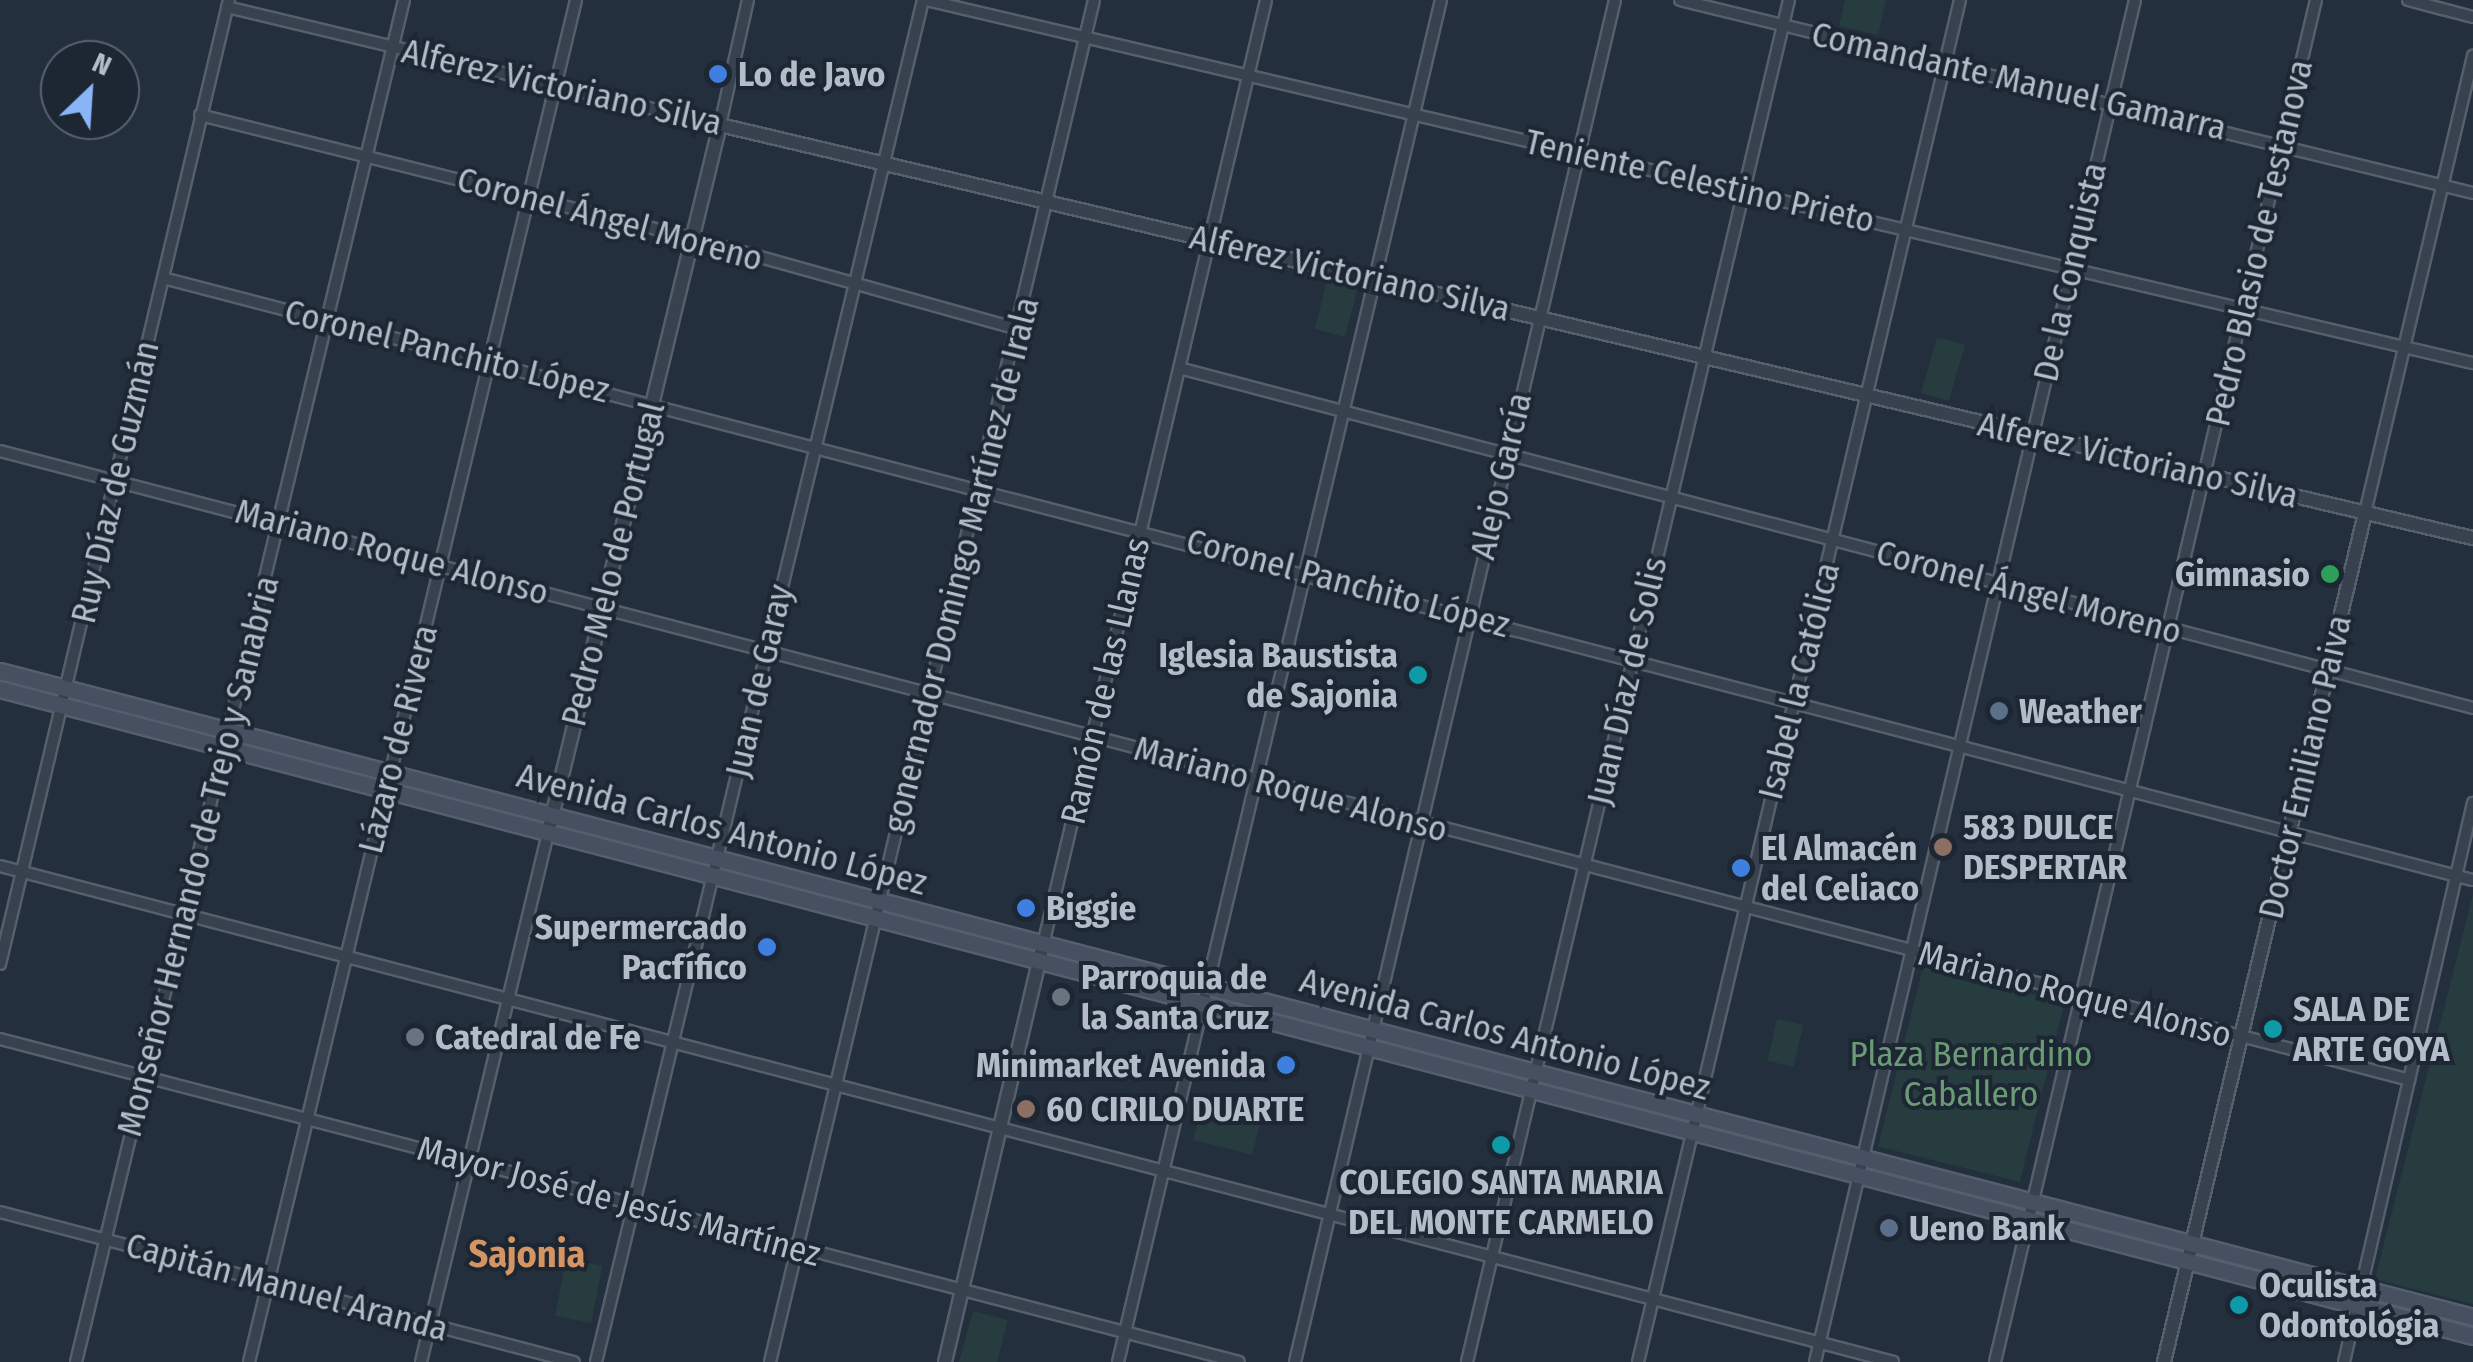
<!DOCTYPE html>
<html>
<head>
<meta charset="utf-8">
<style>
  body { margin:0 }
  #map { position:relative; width:2473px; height:1362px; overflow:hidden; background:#242f3e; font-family:"Fira Sans Condensed",sans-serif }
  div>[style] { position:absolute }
  .green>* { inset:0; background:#263c3f; transform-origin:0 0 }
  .roads { filter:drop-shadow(2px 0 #565f6c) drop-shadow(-2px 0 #565f6c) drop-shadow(0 2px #565f6c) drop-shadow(0 -2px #565f6c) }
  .minor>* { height:10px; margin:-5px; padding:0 5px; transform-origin:5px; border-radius:5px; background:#38414e }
  .tertiary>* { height:12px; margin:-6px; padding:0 6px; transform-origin:6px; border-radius:6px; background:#38414e }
  .secondary>* { height:15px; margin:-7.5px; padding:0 7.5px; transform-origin:7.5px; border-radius:7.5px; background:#465061 }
  .dots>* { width:28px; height:28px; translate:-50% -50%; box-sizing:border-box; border:5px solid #1d2633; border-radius:50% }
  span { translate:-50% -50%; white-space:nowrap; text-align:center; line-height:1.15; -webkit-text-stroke:8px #1d2633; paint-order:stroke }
  .poi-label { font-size:35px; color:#b4bcc9; font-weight:700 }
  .left { translate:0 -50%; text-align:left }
  .right { translate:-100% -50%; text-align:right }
  .street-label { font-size:35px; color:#b4bcc9 }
  .park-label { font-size:35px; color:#6b9a76 }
  .neighbourhood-label { font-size:38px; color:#d59563; font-weight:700 }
  .north { position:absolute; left:40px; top:40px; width:100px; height:100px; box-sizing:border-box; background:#1d2633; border:2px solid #59626f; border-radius:50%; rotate:25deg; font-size:28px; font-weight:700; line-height:40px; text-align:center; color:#b4bcc9 }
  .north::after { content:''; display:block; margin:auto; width:35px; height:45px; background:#8ab4f8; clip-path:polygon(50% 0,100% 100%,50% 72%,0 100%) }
</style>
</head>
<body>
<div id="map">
  <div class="green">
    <i style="clip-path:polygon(1845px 0,1886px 0,1878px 35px,1839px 26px)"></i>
    <i style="clip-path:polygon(1328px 276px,1352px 282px,1357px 291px,1345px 337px,1315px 329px)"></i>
    <i style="left:1937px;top:337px;width:29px;height:58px;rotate:16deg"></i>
    <i style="clip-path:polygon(2473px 894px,2473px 1304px,2375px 1279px)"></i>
    <i style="left:1923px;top:967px;width:146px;height:185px;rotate:14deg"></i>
    <i style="left:1777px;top:1019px;width:27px;height:43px;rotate:13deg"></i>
    <i style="left:1202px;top:1104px;width:61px;height:37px;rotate:14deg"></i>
    <i style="left:566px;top:1259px;width:37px;height:58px;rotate:11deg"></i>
    <i style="clip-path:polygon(973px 1311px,1008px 1320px,997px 1362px,959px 1362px)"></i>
  </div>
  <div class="roads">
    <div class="minor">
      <i style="left:926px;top:0;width:1589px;rotate:13.21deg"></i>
      <i style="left:1680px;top:0;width:816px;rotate:13.68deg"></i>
      <i style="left:2408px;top:0;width:67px;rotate:14.7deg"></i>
      <i style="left:227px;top:7px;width:507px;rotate:13.46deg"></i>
      <i style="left:720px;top:125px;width:128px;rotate:-77.4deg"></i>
      <i style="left:200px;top:115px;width:507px;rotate:14.04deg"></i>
      <i style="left:692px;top:238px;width:338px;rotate:15.6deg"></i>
      <i style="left:163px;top:278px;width:2387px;rotate:14.61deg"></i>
      <i style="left:1179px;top:368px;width:1338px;rotate:14.72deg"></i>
      <i style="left:0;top:451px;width:2490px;rotate:14.63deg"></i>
      <i style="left:2365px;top:513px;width:470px;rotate:-76.7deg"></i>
      <i style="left:0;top:866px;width:1957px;rotate:14.68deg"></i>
      <i style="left:1043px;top:945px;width:971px;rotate:-76.72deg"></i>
      <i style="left:0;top:964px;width:991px;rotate:-76.64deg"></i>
      <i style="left:0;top:1039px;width:1280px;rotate:14.61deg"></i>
      <i style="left:0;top:1212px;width:593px;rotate:14.65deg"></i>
      <i style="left:76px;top:1362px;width:1401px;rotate:-76.46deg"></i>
      <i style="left:249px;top:1362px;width:1401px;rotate:-76.5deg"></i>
      <i style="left:421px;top:1362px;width:544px;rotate:-76.5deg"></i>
      <i style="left:596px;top:1362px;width:1401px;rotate:-76.5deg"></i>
      <i style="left:770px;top:1362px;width:1400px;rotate:-76.62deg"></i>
      <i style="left:1118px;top:1362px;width:1400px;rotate:-76.66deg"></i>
      <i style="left:1295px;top:1362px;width:1399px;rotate:-76.78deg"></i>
      <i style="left:1467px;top:1362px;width:1400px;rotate:-76.7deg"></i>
      <i style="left:1638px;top:1362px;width:1400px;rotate:-76.7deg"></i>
      <i style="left:1815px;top:1362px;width:1399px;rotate:-76.78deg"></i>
      <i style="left:1995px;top:1362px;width:1399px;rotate:-76.74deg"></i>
      <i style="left:2344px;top:1362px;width:574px;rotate:-77.01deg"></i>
    </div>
    <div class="tertiary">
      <i style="left:548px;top:833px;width:729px;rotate:-76.35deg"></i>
      <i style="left:720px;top:125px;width:1801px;rotate:13.26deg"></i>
      <i style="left:945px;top:1362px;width:428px;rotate:-76.8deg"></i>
      <i style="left:2164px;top:1362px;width:872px;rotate:-76.68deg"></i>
    </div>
    <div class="secondary">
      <i style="left:0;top:671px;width:2556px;rotate:14.64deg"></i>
      <i style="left:0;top:689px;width:2556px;rotate:14.66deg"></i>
    </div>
  </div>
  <div class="dots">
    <i style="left:718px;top:74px;background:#3f7fe0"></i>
    <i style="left:2330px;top:574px;background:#2e9e5b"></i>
    <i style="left:1418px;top:675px;background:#0f9aa8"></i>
    <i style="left:1999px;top:711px;background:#5c6f8a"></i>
    <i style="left:1943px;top:847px;background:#8d6e63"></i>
    <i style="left:1741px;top:868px;background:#3f7fe0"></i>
    <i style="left:1026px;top:908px;background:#3f7fe0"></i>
    <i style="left:767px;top:947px;background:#3f7fe0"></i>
    <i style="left:1061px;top:997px;background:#6b7280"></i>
    <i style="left:2273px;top:1029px;background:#0f9aa8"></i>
    <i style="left:415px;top:1037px;background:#6b7280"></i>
    <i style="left:1286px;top:1065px;background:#3f7fe0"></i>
    <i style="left:1026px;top:1109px;background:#8d6e63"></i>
    <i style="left:1501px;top:1145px;background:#0f9aa8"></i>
    <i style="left:1889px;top:1228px;background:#5c6f8a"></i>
    <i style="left:2239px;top:1305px;background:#0f9aa8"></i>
  </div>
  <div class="poi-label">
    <span class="left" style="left:738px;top:74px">Lo de Javo</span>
    <span class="right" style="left:2310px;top:574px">Gimnasio</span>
    <span class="right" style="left:1398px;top:675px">Iglesia Baustista<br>de Sajonia</span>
    <span class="left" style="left:2019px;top:711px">Weather</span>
    <span class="left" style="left:1963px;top:847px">583 DULCE<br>DESPERTAR</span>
    <span class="left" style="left:1761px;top:868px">El Almacén<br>del Celiaco</span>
    <span class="left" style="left:1046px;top:908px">Biggie</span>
    <span class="right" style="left:747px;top:947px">Supermercado<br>Pacfífico</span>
    <span class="left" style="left:1081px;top:997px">Parroquia de<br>la Santa Cruz</span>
    <span class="left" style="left:2293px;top:1029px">SALA DE<br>ARTE GOYA</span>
    <span class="left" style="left:435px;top:1037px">Catedral de Fe</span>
    <span class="right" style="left:1266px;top:1065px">Minimarket Avenida</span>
    <span class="left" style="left:1046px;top:1109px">60 CIRILO DUARTE</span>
    <span style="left:1501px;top:1202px">COLEGIO SANTA MARIA<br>DEL MONTE CARMELO</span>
    <span class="left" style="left:1909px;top:1228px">Ueno Bank</span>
    <span class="left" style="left:2259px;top:1305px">Oculista<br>Odontológia</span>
  </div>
  <div class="street-label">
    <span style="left:2019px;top:81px;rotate:13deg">Comandante Manuel Gamarra</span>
    <span style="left:562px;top:87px;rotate:13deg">Alferez Victoriano Silva</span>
    <span style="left:1700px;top:181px;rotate:13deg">Teniente Celestino Prieto</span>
    <span style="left:610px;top:219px;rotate:15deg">Coronel Ángel Moreno</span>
    <span style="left:2259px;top:243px;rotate:-77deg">Pedro Blasio de Testanova</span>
    <span style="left:2070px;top:272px;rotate:-77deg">De la Conquista</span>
    <span style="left:1350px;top:273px;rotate:13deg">Alferez Victoriano Silva</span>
    <span style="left:447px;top:351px;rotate:14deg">Coronel Panchito López</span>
    <span style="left:2138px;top:460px;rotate:13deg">Alferez Victoriano Silva</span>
    <span style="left:1501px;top:476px;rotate:-77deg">Alejo García</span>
    <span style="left:115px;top:482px;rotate:-77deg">Ruy Díaz de Guzmán</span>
    <span style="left:392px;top:552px;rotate:15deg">Mariano Roque Alonso</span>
    <span style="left:613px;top:564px;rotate:-76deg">Pedro Melo de Portugal</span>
    <span style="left:961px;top:565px;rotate:-76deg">gonernador Domingo Martínez de Irala</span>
    <span style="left:1348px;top:583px;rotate:15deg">Coronel Panchito López</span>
    <span style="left:2029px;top:592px;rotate:15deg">Coronel Ángel Moreno</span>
    <span style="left:759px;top:681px;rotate:-77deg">Juan de Garay</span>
    <span style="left:1105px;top:681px;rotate:-77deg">Ramón de las Llanas</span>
    <span style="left:1627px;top:681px;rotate:-77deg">Juan Díaz de Solis</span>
    <span style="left:1799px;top:681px;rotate:-76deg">Isabel la Católica</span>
    <span style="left:398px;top:739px;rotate:-76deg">Lázaro de Rivera</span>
    <span style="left:2305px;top:767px;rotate:-77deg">Doctor Emiliano Paiva</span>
    <span style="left:1291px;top:789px;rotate:15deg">Mariano Roque Alonso</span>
    <span style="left:722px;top:829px;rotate:15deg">Avenida Carlos Antonio López</span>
    <span style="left:198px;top:856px;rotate:-76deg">Monseñor Hernando de Trejo y Sanabria</span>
    <span style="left:2075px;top:994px;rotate:15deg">Mariano Roque Alonso</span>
    <span style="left:1505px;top:1034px;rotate:15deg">Avenida Carlos Antonio López</span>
    <span style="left:619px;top:1201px;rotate:15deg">Mayor José de Jesús Martínez</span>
    <span style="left:287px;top:1287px;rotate:15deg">Capitán Manuel Aranda</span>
  </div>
  <div class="park-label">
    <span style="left:1971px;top:1074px">Plaza Bernardino<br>Caballero</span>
  </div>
  <div class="neighbourhood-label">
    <span style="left:527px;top:1255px">Sajonia</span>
  </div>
  <div class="north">N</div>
</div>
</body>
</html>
